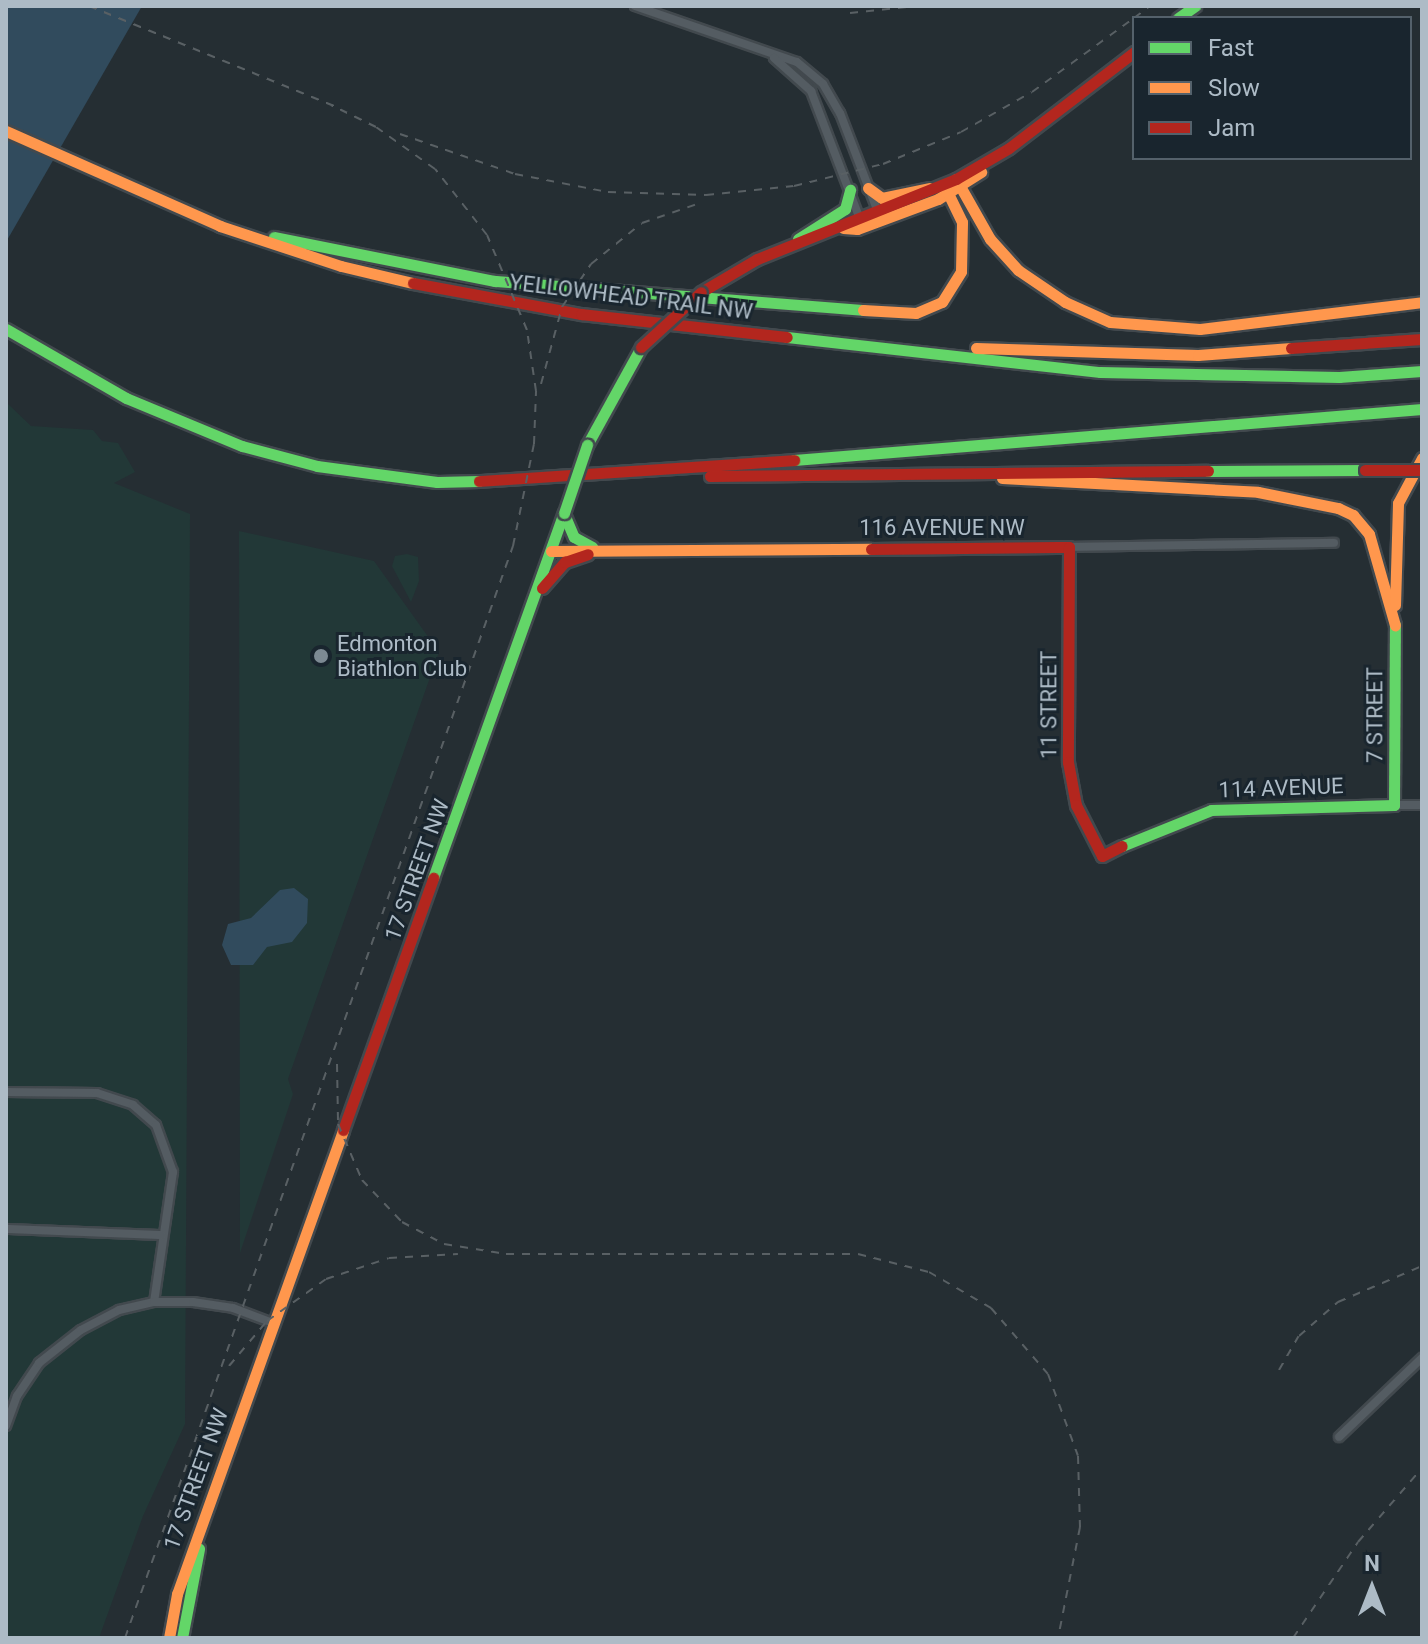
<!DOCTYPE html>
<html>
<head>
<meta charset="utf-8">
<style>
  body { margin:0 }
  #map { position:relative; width:1428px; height:1644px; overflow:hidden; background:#252e33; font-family:Roboto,sans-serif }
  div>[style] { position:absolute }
  .green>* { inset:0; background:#223837 }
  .water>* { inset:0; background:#314b5d }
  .roads { filter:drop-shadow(2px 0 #42494e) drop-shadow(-2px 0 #42494e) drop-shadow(0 2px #42494e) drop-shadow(0 -2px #42494e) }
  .street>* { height:8px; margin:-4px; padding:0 4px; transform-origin:4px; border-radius:4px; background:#545c62 }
  .fast>* { height:11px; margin:-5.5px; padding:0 5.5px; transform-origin:5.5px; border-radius:5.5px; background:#63d668 }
  .slow>* { height:11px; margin:-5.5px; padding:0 5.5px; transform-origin:5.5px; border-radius:5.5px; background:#ff974d }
  .jam>* { height:11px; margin:-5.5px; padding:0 5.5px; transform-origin:5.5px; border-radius:5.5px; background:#b3261e }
  .rail>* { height:2px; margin-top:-1px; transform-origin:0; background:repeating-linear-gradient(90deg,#596064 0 8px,transparent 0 16px) }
  .bridges { filter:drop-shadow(2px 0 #42494e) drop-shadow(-2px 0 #42494e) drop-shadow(0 2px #42494e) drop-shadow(0 -2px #42494e) }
  .fast-bridge>* { height:11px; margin:-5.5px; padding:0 5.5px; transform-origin:5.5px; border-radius:5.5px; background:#63d668 }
  .jam-bridge>* { height:11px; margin:-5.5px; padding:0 5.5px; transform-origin:5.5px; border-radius:5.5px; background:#b3261e }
  .dots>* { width:22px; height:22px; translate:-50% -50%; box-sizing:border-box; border:4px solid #19252e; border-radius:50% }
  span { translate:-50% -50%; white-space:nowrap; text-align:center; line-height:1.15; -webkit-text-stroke:6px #19252e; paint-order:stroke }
  .street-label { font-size:22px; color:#adbbc6 }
  .poi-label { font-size:22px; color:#adbbc6 }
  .left { translate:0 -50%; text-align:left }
  .frame { position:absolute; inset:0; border:8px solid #adbbc6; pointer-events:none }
  .legend { position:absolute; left:1132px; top:16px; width:280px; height:144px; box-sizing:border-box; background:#19252e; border:2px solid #54616b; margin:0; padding:10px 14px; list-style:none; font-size:24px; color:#adbbc6 }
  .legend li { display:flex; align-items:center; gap:16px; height:40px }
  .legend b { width:40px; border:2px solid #54616b }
  .north { position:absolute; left:1332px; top:1548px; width:80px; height:80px; -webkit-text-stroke:6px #19252e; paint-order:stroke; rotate:0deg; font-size:22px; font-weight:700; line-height:32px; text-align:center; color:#adbbc6 }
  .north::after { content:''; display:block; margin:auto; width:28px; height:36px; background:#adbbc6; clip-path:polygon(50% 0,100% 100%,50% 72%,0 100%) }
</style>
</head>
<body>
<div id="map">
  <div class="green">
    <i style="clip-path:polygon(6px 402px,31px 426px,93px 430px,102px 441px,118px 443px,135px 472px,114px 483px,190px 514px,185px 1424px,143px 1516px,99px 1638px,6px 1638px)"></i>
    <i style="clip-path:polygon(239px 531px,374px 561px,439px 652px,288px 1079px,293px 1094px,240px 1253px)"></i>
    <i style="clip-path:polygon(407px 554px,418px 557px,419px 581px,411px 602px,392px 566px,395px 556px)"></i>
  </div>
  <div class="water">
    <i style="clip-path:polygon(6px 6px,142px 6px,6px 242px)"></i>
    <i style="clip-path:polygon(294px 888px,308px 899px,307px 923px,292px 942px,267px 947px,253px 965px,231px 965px,222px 945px,228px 924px,251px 918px,280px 890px)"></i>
  </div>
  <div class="roads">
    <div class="street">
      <i style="left:635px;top:6px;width:171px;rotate:19.1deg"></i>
      <i style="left:797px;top:62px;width:34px;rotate:40deg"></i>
      <i style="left:823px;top:84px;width:34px;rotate:60deg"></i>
      <i style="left:840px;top:113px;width:106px;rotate:69deg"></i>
      <i style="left:774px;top:58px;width:50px;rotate:41.7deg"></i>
      <i style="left:811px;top:91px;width:140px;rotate:69.1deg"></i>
      <i style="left:1069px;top:547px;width:265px;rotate:-0.9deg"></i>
      <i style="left:1394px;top:805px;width:28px"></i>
      <i style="left:6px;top:1092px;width:91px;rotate:0.6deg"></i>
      <i style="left:97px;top:1093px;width:38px;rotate:18deg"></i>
      <i style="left:133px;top:1105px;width:30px;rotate:41deg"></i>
      <i style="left:156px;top:1125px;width:50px;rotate:70.1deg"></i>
      <i style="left:173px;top:1172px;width:131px;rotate:98.3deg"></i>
      <i style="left:6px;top:1229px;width:156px;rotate:2.2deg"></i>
      <i style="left:6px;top:1426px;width:32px;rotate:-70deg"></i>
      <i style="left:17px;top:1396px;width:40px;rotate:-56deg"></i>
      <i style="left:39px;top:1363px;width:53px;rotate:-38.2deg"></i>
      <i style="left:81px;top:1330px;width:43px;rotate:-27.8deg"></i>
      <i style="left:119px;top:1310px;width:36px;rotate:-13deg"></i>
      <i style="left:154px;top:1302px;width:39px"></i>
      <i style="left:193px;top:1302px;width:40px;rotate:8.5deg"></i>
      <i style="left:233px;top:1308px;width:43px;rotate:20.6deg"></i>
      <i style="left:1339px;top:1437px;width:115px;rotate:-43.6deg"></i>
    </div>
    <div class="fast">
      <i style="left:1178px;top:18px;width:21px;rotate:-35deg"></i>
      <i style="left:274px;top:237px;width:225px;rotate:11.3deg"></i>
      <i style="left:495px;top:281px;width:369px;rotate:4.5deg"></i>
      <i style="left:798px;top:239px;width:56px;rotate:-32.6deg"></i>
      <i style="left:845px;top:209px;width:20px;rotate:-75deg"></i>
      <i style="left:6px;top:329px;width:138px;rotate:29.9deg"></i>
      <i style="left:126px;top:398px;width:126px;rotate:22.5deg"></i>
      <i style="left:242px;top:446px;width:78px;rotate:14.9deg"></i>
      <i style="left:317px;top:466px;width:121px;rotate:7.6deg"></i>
      <i style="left:437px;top:482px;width:42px;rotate:-1.4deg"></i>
      <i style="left:787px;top:337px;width:315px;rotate:6.4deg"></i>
      <i style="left:1100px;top:372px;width:239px;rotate:1.2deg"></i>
      <i style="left:1339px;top:377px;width:83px;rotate:-4.1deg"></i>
      <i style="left:587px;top:445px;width:112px;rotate:-61.1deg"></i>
      <i style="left:794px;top:460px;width:630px;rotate:-4.64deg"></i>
      <i style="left:1208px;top:471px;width:157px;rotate:-0.4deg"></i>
      <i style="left:564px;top:514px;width:25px;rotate:67deg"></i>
      <i style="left:574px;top:537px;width:21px;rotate:29deg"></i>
      <i style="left:1122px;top:846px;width:96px;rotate:-22deg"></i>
      <i style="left:1211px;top:810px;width:183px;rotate:-1.6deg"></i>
      <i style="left:1394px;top:805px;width:180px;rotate:-89.7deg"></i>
      <i style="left:433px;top:878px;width:388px;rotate:-70.3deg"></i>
      <i style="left:182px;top:1638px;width:91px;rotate:-79.2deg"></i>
    </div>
    <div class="slow">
      <i style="left:6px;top:131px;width:234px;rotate:23.9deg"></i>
      <i style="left:220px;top:226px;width:127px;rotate:18.3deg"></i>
      <i style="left:341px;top:266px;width:74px;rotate:13.3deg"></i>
      <i style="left:956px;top:179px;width:69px;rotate:60.5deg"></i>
      <i style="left:990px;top:239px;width:42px;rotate:47.9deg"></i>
      <i style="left:1018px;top:270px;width:57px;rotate:34.2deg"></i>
      <i style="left:1065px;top:302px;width:49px;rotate:24deg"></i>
      <i style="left:1110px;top:322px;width:90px;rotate:4.4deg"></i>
      <i style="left:1200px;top:329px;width:224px;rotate:-6.9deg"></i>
      <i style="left:868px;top:188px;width:17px;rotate:36deg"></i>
      <i style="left:882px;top:198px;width:48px;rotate:-12deg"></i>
      <i style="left:843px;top:228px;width:14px;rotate:4deg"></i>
      <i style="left:857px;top:229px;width:86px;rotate:-20.3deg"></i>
      <i style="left:938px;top:199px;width:51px;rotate:-32.1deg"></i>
      <i style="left:863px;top:310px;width:53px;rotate:3.2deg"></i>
      <i style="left:916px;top:313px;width:28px;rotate:-23deg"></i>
      <i style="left:942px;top:302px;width:36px;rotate:-58deg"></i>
      <i style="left:961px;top:271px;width:49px;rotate:-88.8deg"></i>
      <i style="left:962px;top:222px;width:41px;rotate:-115.9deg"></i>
      <i style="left:976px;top:348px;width:222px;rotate:1.8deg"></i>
      <i style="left:1198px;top:355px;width:93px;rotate:-4.3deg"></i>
      <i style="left:1002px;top:478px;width:256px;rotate:3.1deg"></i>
      <i style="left:1258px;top:492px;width:82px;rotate:11.3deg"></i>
      <i style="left:1338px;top:508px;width:17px;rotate:25deg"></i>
      <i style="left:1353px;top:515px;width:25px;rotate:50deg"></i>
      <i style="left:1369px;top:534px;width:95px;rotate:74.1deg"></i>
      <i style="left:551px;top:551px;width:320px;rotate:-0.4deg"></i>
      <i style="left:1395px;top:605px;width:102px;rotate:-88.3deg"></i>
      <i style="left:1398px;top:503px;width:51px;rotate:-61.9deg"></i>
      <i style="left:169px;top:1638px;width:45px;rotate:-79.7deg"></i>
      <i style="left:177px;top:1594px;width:493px;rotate:-70.3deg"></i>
    </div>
    <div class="jam">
      <i style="left:413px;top:283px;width:171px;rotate:10.5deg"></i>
      <i style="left:581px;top:314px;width:207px;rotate:6.4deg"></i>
      <i style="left:701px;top:292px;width:65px;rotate:-30.5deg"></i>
      <i style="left:757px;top:259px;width:214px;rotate:-21.9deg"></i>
      <i style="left:956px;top:179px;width:61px;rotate:-30.3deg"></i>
      <i style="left:1009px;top:148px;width:158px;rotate:-37.5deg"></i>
      <i style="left:1291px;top:348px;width:131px;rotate:-3.9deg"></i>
      <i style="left:710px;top:476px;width:498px;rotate:-0.6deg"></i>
      <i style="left:479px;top:481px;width:316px;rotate:-3.8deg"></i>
      <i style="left:871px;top:549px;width:198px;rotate:-0.6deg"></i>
      <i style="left:1069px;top:547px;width:215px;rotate:90.3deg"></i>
      <i style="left:1068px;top:762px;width:44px;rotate:79.5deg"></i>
      <i style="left:1076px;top:805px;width:57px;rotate:63deg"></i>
      <i style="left:1102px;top:856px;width:22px;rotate:-27deg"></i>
      <i style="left:542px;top:588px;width:35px;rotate:-49deg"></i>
      <i style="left:565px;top:562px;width:24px;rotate:-19deg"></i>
      <i style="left:343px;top:1130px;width:268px;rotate:-70.3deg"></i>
    </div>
  </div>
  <div class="rail">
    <i style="left:89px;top:6px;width:272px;rotate:22.2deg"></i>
    <i style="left:830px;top:7px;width:32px;rotate:-2deg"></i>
    <i style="left:850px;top:13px;width:67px;rotate:-6deg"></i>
    <i style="left:1134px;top:18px;width:20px;rotate:-37deg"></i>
    <i style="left:400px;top:134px;width:122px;rotate:19.2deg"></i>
    <i style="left:515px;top:174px;width:95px;rotate:11deg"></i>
    <i style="left:608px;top:192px;width:98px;rotate:1.8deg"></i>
    <i style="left:706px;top:195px;width:88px;rotate:-5.8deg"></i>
    <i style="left:794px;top:186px;width:92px;rotate:-13.9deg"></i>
    <i style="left:883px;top:164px;width:84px;rotate:-22.3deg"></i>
    <i style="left:961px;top:132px;width:81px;rotate:-29.4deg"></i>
    <i style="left:1032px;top:92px;width:126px;rotate:-36deg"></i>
    <i style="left:541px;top:384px;width:80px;rotate:-74.7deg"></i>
    <i style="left:562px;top:307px;width:52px;rotate:-56deg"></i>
    <i style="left:591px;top:264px;width:65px;rotate:-38.8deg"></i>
    <i style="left:642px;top:223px;width:61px;rotate:-19deg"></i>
    <i style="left:337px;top:1064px;width:60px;rotate:89deg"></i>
    <i style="left:338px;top:1124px;width:61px;rotate:66.8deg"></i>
    <i style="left:362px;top:1180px;width:58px;rotate:46.4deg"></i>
    <i style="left:402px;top:1222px;width:47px;rotate:27.6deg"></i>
    <i style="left:444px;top:1244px;width:63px;rotate:9.2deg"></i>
    <i style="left:506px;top:1254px;width:352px"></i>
    <i style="left:858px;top:1254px;width:73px;rotate:14.2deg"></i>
    <i style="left:929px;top:1272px;width:72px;rotate:30.1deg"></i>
    <i style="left:991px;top:1308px;width:87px;rotate:49.2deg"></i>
    <i style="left:1048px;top:1374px;width:87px;rotate:69.9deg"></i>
    <i style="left:1078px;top:1456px;width:71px;rotate:88.4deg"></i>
    <i style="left:1080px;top:1527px;width:113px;rotate:101.2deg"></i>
    <i style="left:229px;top:1366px;width:59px;rotate:-49.8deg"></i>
    <i style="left:267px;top:1321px;width:72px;rotate:-35.4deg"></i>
    <i style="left:326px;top:1279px;width:66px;rotate:-18.4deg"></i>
    <i style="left:389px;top:1258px;width:69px;rotate:-3.3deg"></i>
    <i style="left:1279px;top:1370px;width:39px;rotate:-60deg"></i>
    <i style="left:1299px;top:1336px;width:52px;rotate:-41.1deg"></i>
    <i style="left:1338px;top:1302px;width:91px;rotate:-23.2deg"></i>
    <i style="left:125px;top:1638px;width:1159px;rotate:-70.44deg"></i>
    <i style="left:513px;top:546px;width:104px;rotate:-78.4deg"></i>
    <i style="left:534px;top:444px;width:53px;rotate:-87.8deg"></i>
    <i style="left:536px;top:391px;width:62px;rotate:-98.4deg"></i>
    <i style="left:527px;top:330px;width:103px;rotate:-112.8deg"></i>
    <i style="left:487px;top:235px;width:84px;rotate:-128.2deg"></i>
    <i style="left:435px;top:169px;width:72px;rotate:-144.6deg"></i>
    <i style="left:376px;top:127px;width:50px;rotate:-153.9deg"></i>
    <i style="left:1293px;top:1638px;width:116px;rotate:-55.9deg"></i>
    <i style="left:1358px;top:1542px;width:98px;rotate:-49.1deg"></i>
  </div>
  <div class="bridges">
    <div class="fast-bridge">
      <i style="left:564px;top:513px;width:72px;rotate:-71.3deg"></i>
    </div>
    <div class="jam-bridge">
      <i style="left:641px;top:347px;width:81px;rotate:-42.5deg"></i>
      <i style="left:1365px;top:470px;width:57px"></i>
    </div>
  </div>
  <div class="dots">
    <i style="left:321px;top:656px;background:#7d8a93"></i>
  </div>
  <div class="street-label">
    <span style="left:631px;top:297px;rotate:7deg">YELLOWHEAD TRAIL NW</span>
    <span style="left:942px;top:528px">116 AVENUE NW</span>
    <span style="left:1049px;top:705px;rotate:-90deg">11 STREET</span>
    <span style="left:1375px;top:715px;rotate:-90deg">7 STREET</span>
    <span style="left:1281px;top:788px;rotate:-2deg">114 AVENUE</span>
    <span style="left:417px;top:870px;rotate:-70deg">17 STREET NW</span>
    <span style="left:196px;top:1479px;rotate:-70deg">17 STREET NW</span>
  </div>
  <div class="poi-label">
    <span class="left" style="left:337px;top:656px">Edmonton<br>Biathlon Club</span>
  </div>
  <div class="frame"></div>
  <ul class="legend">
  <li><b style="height:10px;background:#63d668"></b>Fast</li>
  <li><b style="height:10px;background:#ff974d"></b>Slow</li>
  <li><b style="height:10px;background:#b3261e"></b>Jam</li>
  </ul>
  <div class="north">N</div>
</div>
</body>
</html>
